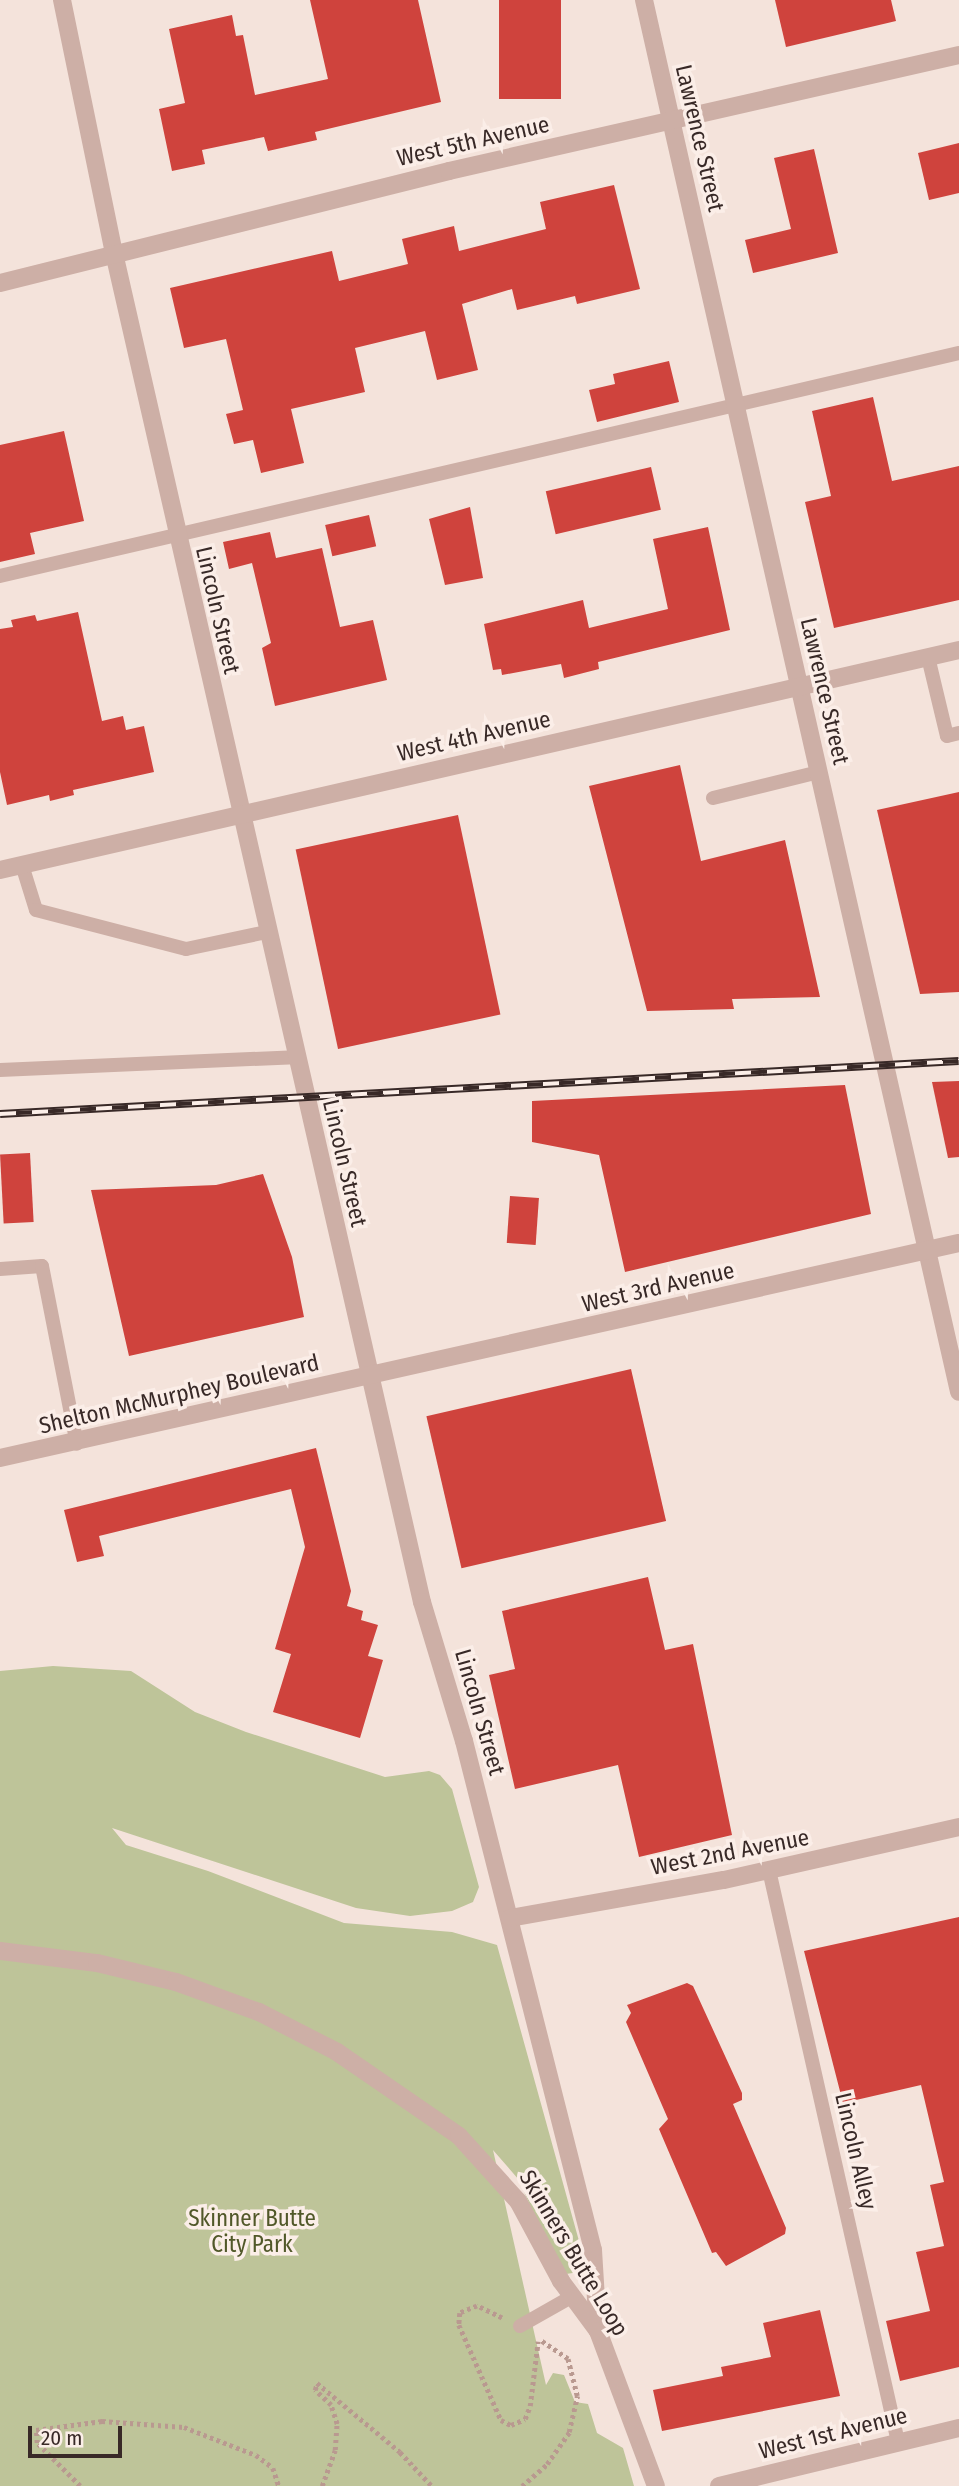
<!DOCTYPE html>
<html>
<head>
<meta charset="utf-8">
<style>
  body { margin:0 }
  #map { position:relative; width:959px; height:2486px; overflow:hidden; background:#f4e3db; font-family:"Fira Sans Condensed",sans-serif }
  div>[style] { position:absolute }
  .green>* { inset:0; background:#bec499 }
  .building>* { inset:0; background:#cf433d; transform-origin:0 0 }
  .path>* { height:4.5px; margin-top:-2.25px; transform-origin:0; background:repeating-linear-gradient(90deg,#b99990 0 3.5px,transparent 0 7px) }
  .service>* { height:14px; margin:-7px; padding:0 7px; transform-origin:7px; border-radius:7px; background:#cdafa6 }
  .minor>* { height:18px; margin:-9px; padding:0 9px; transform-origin:9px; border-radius:9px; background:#cdafa6 }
  .tertiary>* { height:18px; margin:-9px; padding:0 9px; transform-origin:9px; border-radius:9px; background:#cdafa6 }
  .rail>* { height:8px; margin-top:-4px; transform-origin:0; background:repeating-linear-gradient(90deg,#fbeee8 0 16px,#382927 0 32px); box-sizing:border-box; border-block:2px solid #382927 }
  span { translate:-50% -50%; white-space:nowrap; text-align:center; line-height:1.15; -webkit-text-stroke:7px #fbeee8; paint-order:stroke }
  .street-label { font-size:23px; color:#382927 }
  .park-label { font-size:23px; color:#515829 }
  .scale { position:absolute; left:28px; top:2426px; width:94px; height:32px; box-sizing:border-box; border:4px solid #382927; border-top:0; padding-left:9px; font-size:21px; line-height:24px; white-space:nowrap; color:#382927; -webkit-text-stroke:5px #fbeee8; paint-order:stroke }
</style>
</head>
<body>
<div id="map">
  <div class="green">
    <i style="clip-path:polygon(53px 1666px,131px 1671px,195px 1712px,246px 1732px,385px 1777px,429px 1771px,440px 1775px,452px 1789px,479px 1887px,473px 1902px,452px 1911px,410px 1916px,356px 1908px,112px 1828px,126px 1845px,208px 1871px,344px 1923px,452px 1932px,497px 1945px,584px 2259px,579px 2272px,566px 2274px,550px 2252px,519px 2180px,493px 2150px,546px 2385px,553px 2373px,564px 2375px,575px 2402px,588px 2404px,597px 2433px,623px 2448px,634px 2486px,0 2486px,0 1671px)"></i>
  </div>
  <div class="building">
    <i style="clip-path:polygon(310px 0,418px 0,441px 102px,315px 132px,317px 140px,268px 151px,264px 137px,202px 150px,205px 164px,172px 171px,159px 109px,185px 103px,169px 29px,232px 15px,236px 36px,243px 35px,255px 95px,328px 79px)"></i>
    <i style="left:499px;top:0;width:62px;height:99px"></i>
    <i style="clip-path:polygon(775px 0,891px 0,896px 21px,786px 47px)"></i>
    <i style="clip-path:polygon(959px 143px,959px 193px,929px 200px,918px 153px)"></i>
    <i style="clip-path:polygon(814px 149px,838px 253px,753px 273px,745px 240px,791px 229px,774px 158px)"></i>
    <i style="clip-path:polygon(614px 185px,640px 289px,577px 304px,575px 296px,517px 310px,512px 289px,462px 304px,478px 370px,437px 380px,425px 331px,355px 348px,365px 392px,291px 409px,304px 463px,261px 473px,253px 440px,234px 444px,226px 414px,243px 410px,226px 339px,184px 348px,170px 288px,332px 251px,339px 281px,408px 264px,402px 239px,454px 226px,459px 251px,546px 229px,540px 202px)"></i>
    <i style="clip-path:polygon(669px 361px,679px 402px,597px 422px,589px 390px,615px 384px,613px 374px)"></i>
    <i style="clip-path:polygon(873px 397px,892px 481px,959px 466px,959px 600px,834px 628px,805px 502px,831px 496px,812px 411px)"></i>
    <i style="clip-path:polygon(64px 431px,84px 521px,30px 533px,35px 554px,0 562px,0 445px)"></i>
    <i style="left:651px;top:467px;width:44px;height:108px;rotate:77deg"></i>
    <i style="clip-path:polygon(470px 507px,483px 578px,445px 585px,429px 519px)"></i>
    <i style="left:369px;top:515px;width:32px;height:45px;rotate:77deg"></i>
    <i style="clip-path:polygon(708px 527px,730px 630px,598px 662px,599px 669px,564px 678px,561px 664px,502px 675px,501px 669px,493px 670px,484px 624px,583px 600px,589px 628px,668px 609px,653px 539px)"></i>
    <i style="clip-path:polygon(270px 532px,276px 558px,322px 548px,340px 627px,373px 620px,387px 680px,275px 706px,262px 648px,271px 643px,252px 563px,229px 569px,223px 542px)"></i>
    <i style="clip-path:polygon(78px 612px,102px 721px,123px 716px,126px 730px,144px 726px,154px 772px,73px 790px,74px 795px,50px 801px,49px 795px,7px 805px,0 772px,0 629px,13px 627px,11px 620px,35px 615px,37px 621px)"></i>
    <i style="clip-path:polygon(680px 765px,701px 861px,785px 840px,820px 997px,732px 999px,734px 1009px,647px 1011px,589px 786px)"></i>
    <i style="clip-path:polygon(959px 792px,959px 992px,920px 994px,877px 810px)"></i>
    <i style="left:458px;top:815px;width:204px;height:166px;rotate:78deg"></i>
    <i style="clip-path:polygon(959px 1081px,959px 1157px,948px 1158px,932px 1082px)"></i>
    <i style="clip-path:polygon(845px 1085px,871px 1214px,625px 1272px,599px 1155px,532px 1142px,532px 1101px)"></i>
    <i style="left:30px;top:1153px;width:69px;height:30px;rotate:87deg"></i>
    <i style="clip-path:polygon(263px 1174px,292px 1257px,304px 1317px,129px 1356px,91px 1190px,216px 1185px)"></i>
    <i style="left:510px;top:1196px;width:29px;height:47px;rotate:4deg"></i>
    <i style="left:631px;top:1369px;width:156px;height:210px;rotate:77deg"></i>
    <i style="clip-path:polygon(316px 1448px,351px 1591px,347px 1606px,363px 1611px,361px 1620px,378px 1625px,368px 1656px,383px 1660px,360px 1738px,273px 1712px,291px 1654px,275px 1649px,305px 1547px,291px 1489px,99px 1536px,104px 1556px,77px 1562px,64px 1510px)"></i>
    <i style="clip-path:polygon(648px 1577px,665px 1650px,693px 1644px,732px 1835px,639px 1857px,618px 1765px,515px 1789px,489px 1675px,515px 1669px,502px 1611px)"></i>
    <i style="clip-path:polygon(959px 1917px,959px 2367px,900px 2381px,886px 2321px,930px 2311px,916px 2252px,944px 2246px,930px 2185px,944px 2182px,921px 2085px,843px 2103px,804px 1951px)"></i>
    <i style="clip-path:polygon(687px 1983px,693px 1986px,742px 2093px,742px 2100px,733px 2104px,786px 2228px,785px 2234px,726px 2266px,716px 2252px,712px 2253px,659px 2129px,668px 2119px,626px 2022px,631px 2013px,627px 2005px)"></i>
    <i style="clip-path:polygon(820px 2310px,840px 2396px,662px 2431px,653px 2390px,723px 2376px,721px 2367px,771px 2357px,763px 2323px)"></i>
  </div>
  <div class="path">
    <i style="left:502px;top:2318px;width:28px;rotate:-154deg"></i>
    <i style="left:477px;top:2306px;width:18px;rotate:158deg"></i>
    <i style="left:460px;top:2313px;width:12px;rotate:95deg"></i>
    <i style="left:459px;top:2325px;width:104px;rotate:66.1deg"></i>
    <i style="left:501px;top:2420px;width:11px;rotate:27deg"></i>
    <i style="left:511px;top:2425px;width:15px;rotate:-23deg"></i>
    <i style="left:525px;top:2419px;width:14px;rotate:-69deg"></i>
    <i style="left:530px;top:2406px;width:65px;rotate:-83deg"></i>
    <i style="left:80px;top:2486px;width:61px;rotate:-135deg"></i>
    <i style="left:37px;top:2443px;width:13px;rotate:-94deg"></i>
    <i style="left:36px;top:2430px;width:67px;rotate:-7.8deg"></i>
    <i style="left:102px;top:2421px;width:82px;rotate:4.2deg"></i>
    <i style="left:184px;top:2427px;width:77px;rotate:21.3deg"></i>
    <i style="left:256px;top:2455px;width:21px;rotate:37deg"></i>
    <i style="left:273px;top:2468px;width:19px;rotate:72deg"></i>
    <i style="left:322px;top:2486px;width:38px;rotate:-70deg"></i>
    <i style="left:335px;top:2450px;width:26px;rotate:-86deg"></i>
    <i style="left:337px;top:2424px;width:20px;rotate:-108deg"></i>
    <i style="left:331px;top:2405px;width:22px;rotate:-137deg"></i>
    <i style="left:315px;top:2390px;width:7px;rotate:-74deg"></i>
    <i style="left:317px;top:2383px;width:108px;rotate:39.7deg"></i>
    <i style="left:400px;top:2452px;width:47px;rotate:46.7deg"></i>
    <i style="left:522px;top:2486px;width:33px;rotate:-41deg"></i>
    <i style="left:547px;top:2464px;width:39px;rotate:-55deg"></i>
    <i style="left:569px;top:2432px;width:37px;rotate:-77deg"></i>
    <i style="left:577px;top:2396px;width:38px;rotate:-104deg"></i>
    <i style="left:568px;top:2359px;width:34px;rotate:-146deg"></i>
  </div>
  <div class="service">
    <i style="left:0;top:576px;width:985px;rotate:-13.09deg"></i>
    <i style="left:928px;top:657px;width:81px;rotate:76.5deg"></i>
    <i style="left:947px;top:736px;width:12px;rotate:-14deg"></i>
    <i style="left:713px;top:798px;width:109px;rotate:-13.8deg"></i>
    <i style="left:22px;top:865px;width:47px;rotate:72.7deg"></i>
    <i style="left:36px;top:910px;width:155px;rotate:14.6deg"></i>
    <i style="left:186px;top:949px;width:83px;rotate:-11.9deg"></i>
    <i style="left:0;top:1070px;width:295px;rotate:-2.5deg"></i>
    <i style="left:0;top:1269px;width:42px;rotate:-4.1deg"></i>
    <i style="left:42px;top:1266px;width:181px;rotate:78.9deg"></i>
    <i style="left:769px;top:1870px;width:586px;rotate:77.29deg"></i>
    <i style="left:520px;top:2326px;width:61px;rotate:-29.5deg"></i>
  </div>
  <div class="minor">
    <i style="left:671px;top:120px;width:1304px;rotate:77.24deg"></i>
    <i style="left:114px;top:253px;width:1384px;rotate:77.14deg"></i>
    <i style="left:422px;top:1602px;width:145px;rotate:73.2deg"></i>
    <i style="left:464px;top:1741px;width:525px;rotate:75.78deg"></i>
    <i style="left:593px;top:2250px;width:81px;rotate:86.5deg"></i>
    <i style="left:0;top:870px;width:984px;rotate:-12.92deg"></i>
    <i style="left:510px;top:1918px;width:217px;rotate:-10.1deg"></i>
    <i style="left:724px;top:1880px;width:241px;rotate:-12.7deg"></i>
    <i style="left:0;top:1951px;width:98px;rotate:7.1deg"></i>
    <i style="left:97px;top:1963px;width:81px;rotate:13.5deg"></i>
    <i style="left:176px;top:1982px;width:88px;rotate:19.9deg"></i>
    <i style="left:259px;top:2012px;width:88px;rotate:27.1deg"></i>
    <i style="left:337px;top:2052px;width:148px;rotate:34.5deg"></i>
    <i style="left:459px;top:2136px;width:88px;rotate:47.8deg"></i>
    <i style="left:518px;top:2201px;width:91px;rotate:61.7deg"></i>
    <i style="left:561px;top:2281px;width:62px;rotate:53.5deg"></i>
    <i style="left:598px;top:2331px;width:165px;rotate:69.5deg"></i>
    <i style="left:719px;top:2486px;width:247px;rotate:-13.6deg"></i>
  </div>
  <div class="tertiary">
    <i style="left:62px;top:0;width:258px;rotate:78.4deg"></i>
    <i style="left:644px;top:0;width:123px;rotate:77.3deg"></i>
    <i style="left:0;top:283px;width:463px;rotate:-14deg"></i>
    <i style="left:449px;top:171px;width:523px;rotate:-12.81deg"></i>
    <i style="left:0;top:1458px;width:983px;rotate:-12.64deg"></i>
  </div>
  <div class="rail">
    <i style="left:0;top:1114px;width:960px;rotate:-3.16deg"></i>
  </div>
  <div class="street-label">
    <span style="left:700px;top:138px;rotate:77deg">Lawrence Street</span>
    <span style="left:473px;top:141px;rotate:-13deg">West 5th Avenue</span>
    <span style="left:218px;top:610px;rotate:77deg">Lincoln Street</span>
    <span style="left:825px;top:691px;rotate:77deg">Lawrence Street</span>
    <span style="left:474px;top:736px;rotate:-13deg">West 4th Avenue</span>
    <span style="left:345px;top:1163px;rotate:77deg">Lincoln Street</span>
    <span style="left:658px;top:1287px;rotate:-13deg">West 3rd Avenue</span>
    <span style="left:179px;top:1394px;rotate:-13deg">Shelton McMurphey Boulevard</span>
    <span style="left:480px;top:1712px;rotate:74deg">Lincoln Street</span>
    <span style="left:730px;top:1852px;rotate:-11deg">West 2nd Avenue</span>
    <span style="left:856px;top:2151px;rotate:77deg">Lincoln Alley</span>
    <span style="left:574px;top:2253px;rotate:59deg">Skinners Butte Loop</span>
    <span style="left:833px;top:2433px;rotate:-14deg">West 1st Avenue</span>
  </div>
  <div class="park-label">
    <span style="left:252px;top:2231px">Skinner Butte<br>City Park</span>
  </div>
  <div class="scale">20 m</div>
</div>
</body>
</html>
